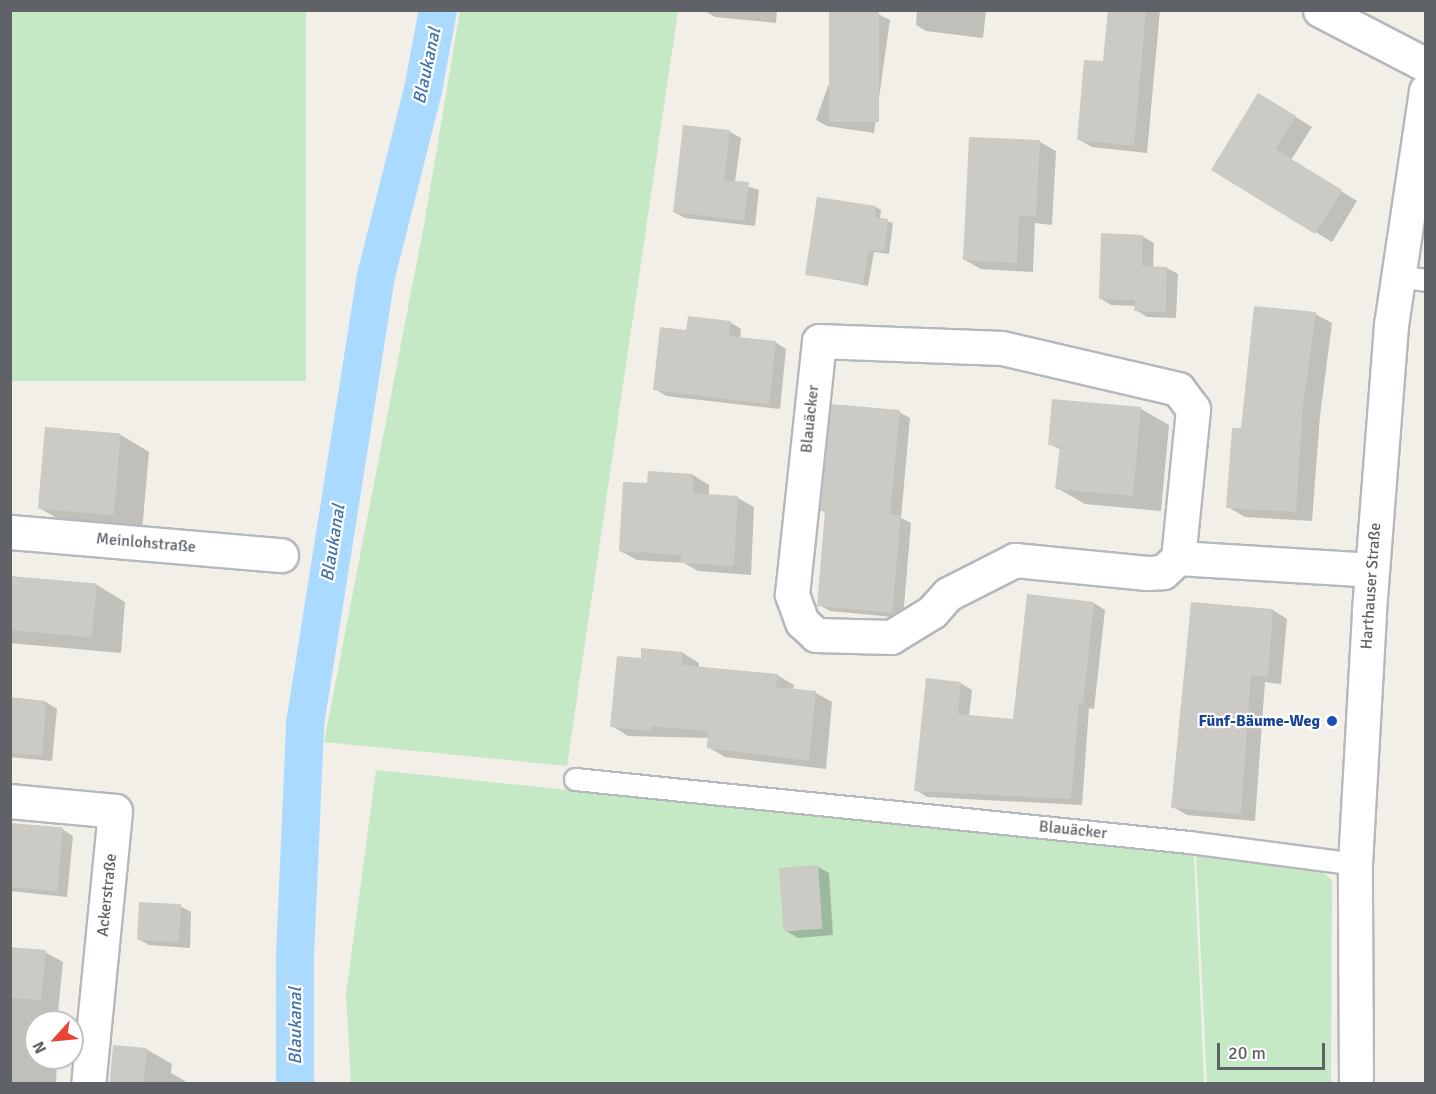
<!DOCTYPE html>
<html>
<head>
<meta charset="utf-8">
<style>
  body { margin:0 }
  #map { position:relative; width:1436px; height:1094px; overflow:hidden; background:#f1efe8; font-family:Signika,sans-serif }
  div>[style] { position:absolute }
  .green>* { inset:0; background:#c5e8c5; transform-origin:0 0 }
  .shadow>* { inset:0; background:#0003 }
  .canal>* { height:38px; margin:-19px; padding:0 19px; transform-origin:19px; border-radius:19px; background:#aadaff }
  .building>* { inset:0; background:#cccac5; transform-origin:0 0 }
  .roads { filter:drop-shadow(2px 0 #b5b8bc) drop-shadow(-2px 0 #b5b8bc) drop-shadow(0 2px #b5b8bc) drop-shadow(0 -2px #b5b8bc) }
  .service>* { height:21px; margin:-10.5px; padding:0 10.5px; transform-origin:10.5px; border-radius:10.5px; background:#fff }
  .minor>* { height:33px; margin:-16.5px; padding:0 16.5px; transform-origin:16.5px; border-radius:16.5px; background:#fff }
  .tertiary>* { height:33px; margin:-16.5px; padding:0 16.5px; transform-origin:16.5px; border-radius:16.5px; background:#fff }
  .dots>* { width:16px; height:16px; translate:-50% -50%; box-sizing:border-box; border:3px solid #fff; border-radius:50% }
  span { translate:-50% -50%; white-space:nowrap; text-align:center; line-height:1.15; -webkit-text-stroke:4.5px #fff; paint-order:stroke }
  .street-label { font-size:16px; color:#5f6368 }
  .transit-label { font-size:16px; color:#164399; font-weight:700 }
  .right { translate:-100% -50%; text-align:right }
  .water-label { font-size:18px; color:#4174aa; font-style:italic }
  .frame { position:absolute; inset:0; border:12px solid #5f6368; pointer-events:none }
  .north { position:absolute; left:24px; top:1010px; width:60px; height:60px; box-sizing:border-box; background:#fff; border:2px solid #bfc1c3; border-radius:50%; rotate:243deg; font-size:16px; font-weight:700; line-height:24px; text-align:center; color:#5f6368 }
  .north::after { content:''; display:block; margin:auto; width:21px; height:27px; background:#ea4335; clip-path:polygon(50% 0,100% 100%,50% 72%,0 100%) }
  .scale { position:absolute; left:1217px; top:1043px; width:108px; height:27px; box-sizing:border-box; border:3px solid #5f6368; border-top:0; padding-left:8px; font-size:18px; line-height:21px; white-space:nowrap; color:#5f6368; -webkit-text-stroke:4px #fff; paint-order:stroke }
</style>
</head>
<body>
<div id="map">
  <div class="green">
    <i style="left:10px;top:11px;width:296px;height:370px"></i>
    <i style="clip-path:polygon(460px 11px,678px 11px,567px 766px,324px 742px,424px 225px)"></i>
    <i style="clip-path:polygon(376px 770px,1194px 855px,1204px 1083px,351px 1084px,346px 994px)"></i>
    <i style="clip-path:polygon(1196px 852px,1323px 873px,1332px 880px,1331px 1083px,1207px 1083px)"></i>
  </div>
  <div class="shadow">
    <i style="clip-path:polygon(777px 10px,776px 23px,715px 17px,705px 11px)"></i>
    <i style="clip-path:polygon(855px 10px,878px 14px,890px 20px,874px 133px,827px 126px,816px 120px)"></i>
    <i style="clip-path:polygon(917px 10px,986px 10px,983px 38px,926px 31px,916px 25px)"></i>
    <i style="clip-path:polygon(1109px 10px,1160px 10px,1147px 153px,1092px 147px,1078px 139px,1105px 63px)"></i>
    <i style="clip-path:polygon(1275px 104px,1312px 127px,1291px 160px,1357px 201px,1332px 242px,1213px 169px)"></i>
    <i style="clip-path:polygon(730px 132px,741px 138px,735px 182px,759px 190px,755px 226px,685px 218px,674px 212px)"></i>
    <i style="clip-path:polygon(1040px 142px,1056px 151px,1052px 225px,1035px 223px,1033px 272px,981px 269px,965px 260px)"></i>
    <i style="clip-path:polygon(818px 198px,876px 207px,881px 210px,880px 219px,893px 223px,889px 254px,874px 252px,868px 286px,807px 274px)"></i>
    <i style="clip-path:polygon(1142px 236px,1154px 243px,1153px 268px,1167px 268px,1178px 274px,1176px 318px,1147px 317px,1136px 310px,1136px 306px,1111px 305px,1100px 298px)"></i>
    <i style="clip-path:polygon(1315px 314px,1332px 323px,1320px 416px,1312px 521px,1245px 517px,1228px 507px,1242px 430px)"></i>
    <i style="clip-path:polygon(730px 322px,741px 329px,740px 338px,775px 342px,786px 349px,780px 409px,666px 396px,655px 389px)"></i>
    <i style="clip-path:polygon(1141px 409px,1169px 425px,1161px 511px,1085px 504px,1057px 488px,1061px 450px,1050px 444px)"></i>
    <i style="clip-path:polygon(899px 412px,910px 418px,901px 518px,911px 523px,903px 618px,830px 611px,819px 605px,826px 513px,821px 510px)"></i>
    <i style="clip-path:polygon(121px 435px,149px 452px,142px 531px,68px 524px,39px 508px)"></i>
    <i style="clip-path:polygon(693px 475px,709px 485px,709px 496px,738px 498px,754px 507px,751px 575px,698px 571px,684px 563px,637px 560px,620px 551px,649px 485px)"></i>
    <i style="clip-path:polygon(10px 577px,97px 585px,125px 602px,121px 653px,10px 643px)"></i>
    <i style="clip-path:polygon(1094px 603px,1105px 610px,1094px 709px,1089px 708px,1082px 805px,927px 797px,916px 790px,960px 683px,972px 690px,969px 716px,1014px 720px)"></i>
    <i style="clip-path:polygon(1273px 610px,1287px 619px,1281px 684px,1265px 682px,1255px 821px,1187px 815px,1173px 807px,1181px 704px)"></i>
    <i style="clip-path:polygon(683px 653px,699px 663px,699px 668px,777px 675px,794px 685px,793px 690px,816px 693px,832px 702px,826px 769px,725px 757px,708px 747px,709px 738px,628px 736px,612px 726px,642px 660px)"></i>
    <i style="clip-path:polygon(10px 699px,46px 702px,57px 709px,52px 761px,10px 757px)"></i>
    <i style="clip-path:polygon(10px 824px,62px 829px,73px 836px,67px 897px,10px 891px)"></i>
    <i style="clip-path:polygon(818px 867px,829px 873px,833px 935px,798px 938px,786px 931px)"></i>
    <i style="clip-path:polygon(180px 906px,191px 912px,190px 948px,149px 945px,138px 939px)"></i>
    <i style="clip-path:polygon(10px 949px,45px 952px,63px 962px,57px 1022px,36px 1022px,36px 1058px,57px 1060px,56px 1084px,10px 1084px)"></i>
    <i style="clip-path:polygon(114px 1047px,146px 1049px,172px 1064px,171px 1073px,190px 1084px,111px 1084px)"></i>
  </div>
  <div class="canal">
    <i style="left:295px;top:1084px;width:128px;rotate:-90deg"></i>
    <i style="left:295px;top:956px;width:232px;rotate:-87.5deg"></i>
    <i style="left:305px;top:724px;width:449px;rotate:-81deg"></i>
    <i style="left:375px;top:280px;width:196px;rotate:-75.8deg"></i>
    <i style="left:423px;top:90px;width:81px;rotate:-79.4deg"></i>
  </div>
  <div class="building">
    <i style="left:829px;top:10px;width:50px;height:112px"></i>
    <i style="clip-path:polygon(1108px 10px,1146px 10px,1134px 146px,1077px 140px,1084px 60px,1103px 61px)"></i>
    <i style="clip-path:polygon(1258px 93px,1296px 116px,1275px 149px,1342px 190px,1315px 234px,1211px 170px)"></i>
    <i style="clip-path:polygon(683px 125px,730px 130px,724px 180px,749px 182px,744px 221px,673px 212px)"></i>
    <i style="clip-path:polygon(969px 137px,1040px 140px,1036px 216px,1019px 215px,1017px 263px,963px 260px)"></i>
    <i style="clip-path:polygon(817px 197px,876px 206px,875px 217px,888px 219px,884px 252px,869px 250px,863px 284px,805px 275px)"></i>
    <i style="clip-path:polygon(1101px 233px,1143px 235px,1142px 266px,1167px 267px,1166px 312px,1134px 311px,1135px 300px,1099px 299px)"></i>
    <i style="clip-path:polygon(1254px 306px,1316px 312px,1303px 406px,1296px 512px,1226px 508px,1232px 428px,1241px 428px)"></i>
    <i style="clip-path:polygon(688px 316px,731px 321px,729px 336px,776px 341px,769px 404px,653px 390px,660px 327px,686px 330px)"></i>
    <i style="clip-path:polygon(1052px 399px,1141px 407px,1133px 496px,1055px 489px,1060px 446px,1048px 445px)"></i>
    <i style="clip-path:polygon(831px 404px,900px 410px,890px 515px,901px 515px,892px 613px,817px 606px,825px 511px,820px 511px)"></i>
    <i style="left:45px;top:427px;width:76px;height:82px;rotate:5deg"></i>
    <i style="clip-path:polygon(648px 471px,693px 474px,693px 493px,738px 496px,734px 566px,681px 563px,681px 555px,619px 551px,623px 482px,647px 483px)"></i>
    <i style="left:10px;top:576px;width:87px;height:54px;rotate:5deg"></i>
    <i style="clip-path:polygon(1027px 594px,1094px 602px,1083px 704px,1079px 703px,1071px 799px,914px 791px,926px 678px,961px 682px,958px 714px,1013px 719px)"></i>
    <i style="clip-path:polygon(1191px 602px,1273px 609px,1268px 677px,1251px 675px,1241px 814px,1171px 808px)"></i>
    <i style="clip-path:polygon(641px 648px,683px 652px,682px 665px,778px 674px,776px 687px,816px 691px,809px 761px,707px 748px,708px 731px,651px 726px,651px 731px,610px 727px,617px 656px,641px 658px)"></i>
    <i style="clip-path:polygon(10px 697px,46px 701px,42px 756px,10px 753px)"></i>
    <i style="left:10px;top:823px;width:53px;height:64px;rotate:5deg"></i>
    <i style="left:818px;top:865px;width:64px;height:39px;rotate:86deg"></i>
    <i style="left:139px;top:902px;width:42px;height:38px;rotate:3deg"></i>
    <i style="clip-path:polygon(10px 947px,46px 950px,41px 1000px,10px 998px)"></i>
    <i style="left:113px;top:1045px;width:34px;height:38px;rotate:5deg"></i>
  </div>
  <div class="roads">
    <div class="service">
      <i style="left:1398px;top:276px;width:28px;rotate:8deg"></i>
      <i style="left:575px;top:779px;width:617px;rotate:5.86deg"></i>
      <i style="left:1189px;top:842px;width:167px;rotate:7.5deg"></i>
    </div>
    <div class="minor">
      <i style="left:1320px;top:10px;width:119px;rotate:27.4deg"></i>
      <i style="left:10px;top:532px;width:272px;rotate:4.9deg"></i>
      <i style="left:1178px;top:558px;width:21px;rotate:137deg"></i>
      <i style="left:1163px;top:572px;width:16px;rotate:176deg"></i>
      <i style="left:1147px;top:573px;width:133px;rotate:-174.4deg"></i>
      <i style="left:1015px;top:560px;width:75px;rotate:153.1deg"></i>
      <i style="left:948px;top:594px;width:24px;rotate:132deg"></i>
      <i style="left:932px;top:612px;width:48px;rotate:148.6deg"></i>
      <i style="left:891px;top:637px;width:75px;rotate:-178.5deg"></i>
      <i style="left:816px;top:635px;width:19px;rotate:-137deg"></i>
      <i style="left:802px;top:622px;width:30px;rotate:-110deg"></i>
      <i style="left:792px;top:594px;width:254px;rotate:-83.9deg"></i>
      <i style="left:819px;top:341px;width:183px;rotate:2.2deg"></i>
      <i style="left:1002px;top:348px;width:181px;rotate:13.1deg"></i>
      <i style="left:1178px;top:389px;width:25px;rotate:53deg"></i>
      <i style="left:1193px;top:409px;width:150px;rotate:95.7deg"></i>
      <i style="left:1178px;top:558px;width:194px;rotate:3.5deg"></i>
      <i style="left:10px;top:801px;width:105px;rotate:5.4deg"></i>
      <i style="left:115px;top:811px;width:274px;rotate:95.6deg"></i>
    </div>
    <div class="tertiary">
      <i style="left:1356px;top:1084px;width:220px;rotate:-90.3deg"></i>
      <i style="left:1355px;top:864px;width:253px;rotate:-86.8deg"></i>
      <i style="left:1369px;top:611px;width:287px;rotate:-85.6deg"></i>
      <i style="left:1391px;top:325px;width:237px;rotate:-81.5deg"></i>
    </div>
  </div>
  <div class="dots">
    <i style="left:1332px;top:721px;background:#1a4fb4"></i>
  </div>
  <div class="street-label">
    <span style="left:810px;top:419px;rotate:-84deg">Blauäcker</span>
    <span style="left:146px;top:543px;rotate:5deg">Meinlohstraße</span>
    <span style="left:1371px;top:586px;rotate:-86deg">Harthauser Straße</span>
    <span style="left:1073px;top:830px;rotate:6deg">Blauäcker</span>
    <span style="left:107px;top:895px;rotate:-84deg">Ackerstraße</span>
  </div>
  <div class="transit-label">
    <span class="right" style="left:1320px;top:721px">Fünf-Bäume-Weg</span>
  </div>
  <div class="water-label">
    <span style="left:427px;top:66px;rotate:-78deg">Blaukanal</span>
    <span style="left:333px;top:543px;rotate:-81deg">Blaukanal</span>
    <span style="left:295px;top:1026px;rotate:-90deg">Blaukanal</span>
  </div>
  <div class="frame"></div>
  <div class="north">N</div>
  <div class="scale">20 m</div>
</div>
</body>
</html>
